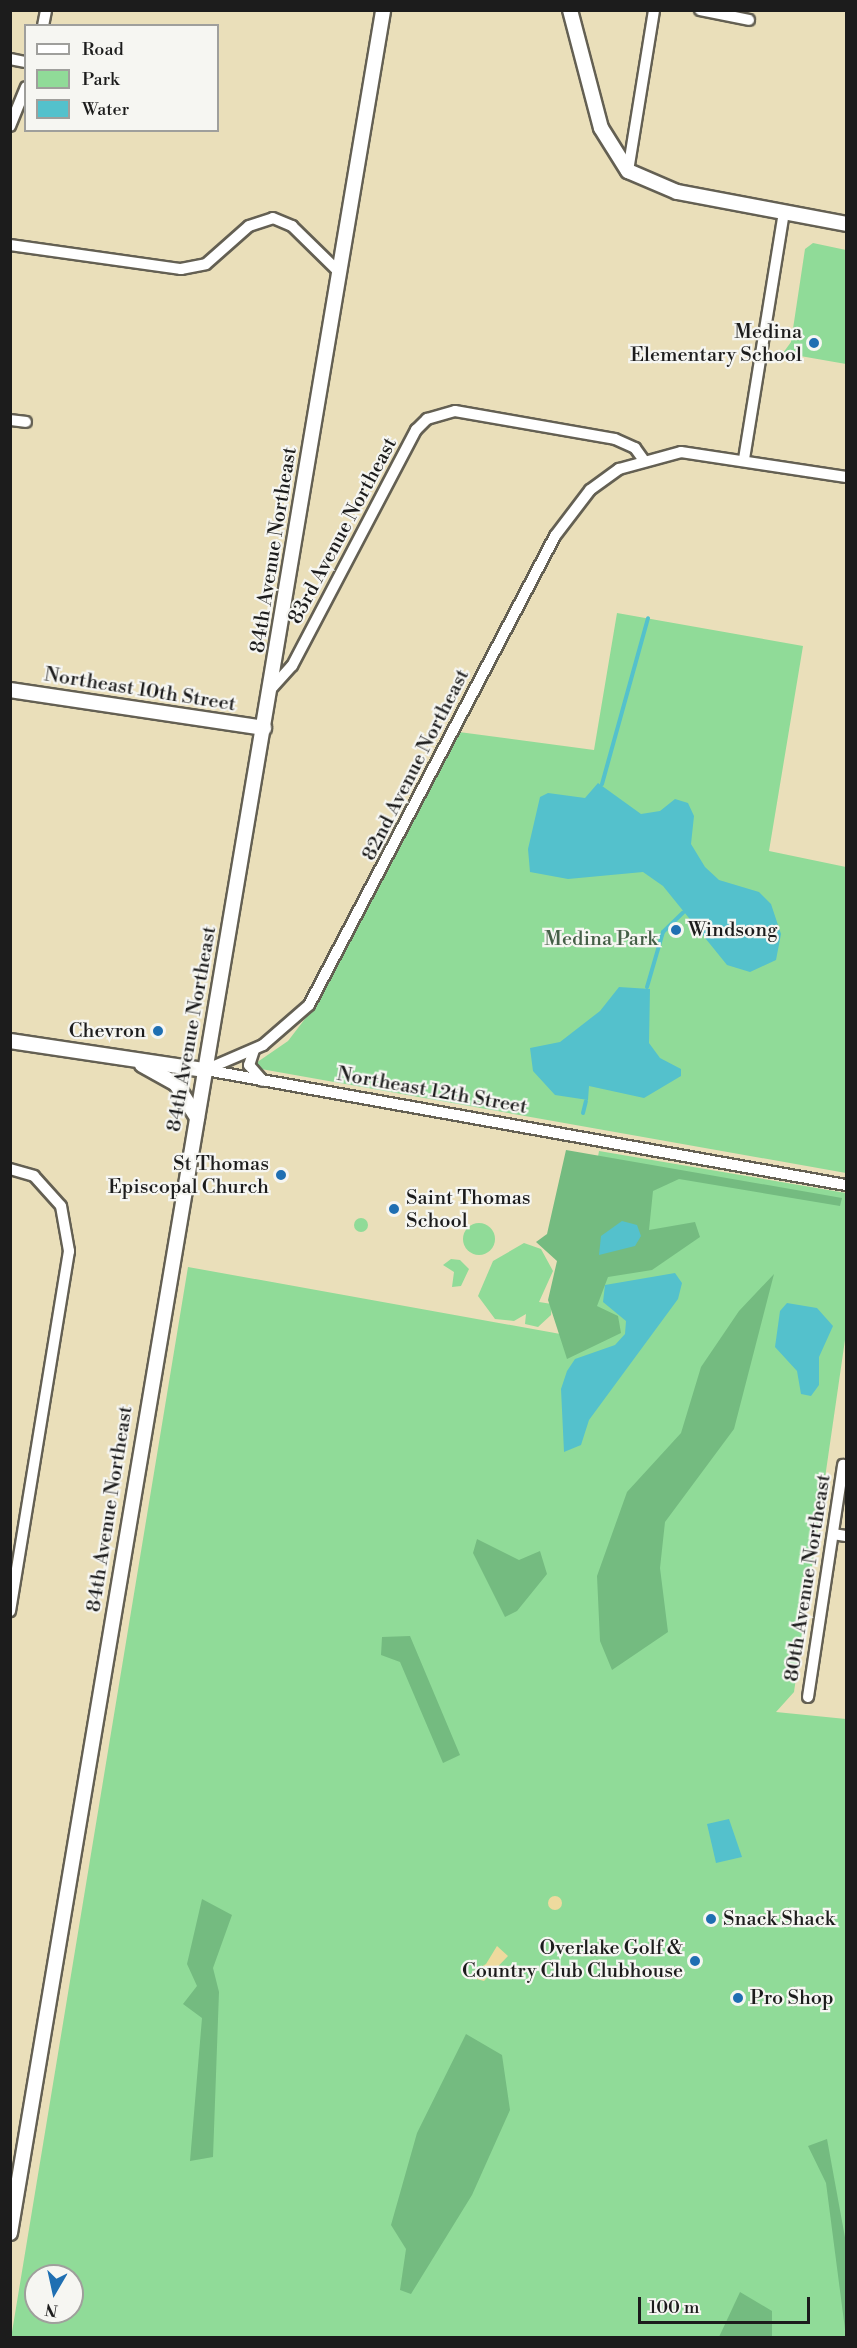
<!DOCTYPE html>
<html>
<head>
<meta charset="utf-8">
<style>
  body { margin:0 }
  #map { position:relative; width:857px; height:2348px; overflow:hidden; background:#eadfba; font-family:"Libre Bodoni",serif }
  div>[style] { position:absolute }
  .green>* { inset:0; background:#90db98 }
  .round { border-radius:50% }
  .forest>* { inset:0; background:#74bb80 }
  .sand>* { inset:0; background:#eeda9e }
  .water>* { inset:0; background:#54c1cc }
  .stream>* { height:4px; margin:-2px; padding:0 2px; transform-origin:2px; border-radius:2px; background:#54c1cc }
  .roads { filter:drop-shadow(2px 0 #646053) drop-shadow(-2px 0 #646053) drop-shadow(0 2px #646053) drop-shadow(0 -2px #646053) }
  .street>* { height:10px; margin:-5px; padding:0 5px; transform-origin:5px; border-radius:5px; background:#fff }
  .secondary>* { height:14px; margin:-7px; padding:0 7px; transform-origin:7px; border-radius:7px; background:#fff }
  .dots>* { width:16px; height:16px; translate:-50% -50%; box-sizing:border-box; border:3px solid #f6f6f2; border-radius:50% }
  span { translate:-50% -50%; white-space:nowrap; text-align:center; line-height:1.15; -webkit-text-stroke:4.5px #f6f6f2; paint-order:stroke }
  .poi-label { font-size:20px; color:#1c1c1c }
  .right { translate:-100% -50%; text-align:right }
  .left { translate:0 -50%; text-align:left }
  .street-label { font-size:20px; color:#1c1c1c }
  .park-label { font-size:20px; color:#455f47 }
  .frame { position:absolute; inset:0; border:12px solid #1c1c1c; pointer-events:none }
  .legend { position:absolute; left:24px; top:24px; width:195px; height:108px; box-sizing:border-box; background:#f6f6f2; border:2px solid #9f9f9c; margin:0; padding:8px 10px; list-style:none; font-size:18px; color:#1c1c1c }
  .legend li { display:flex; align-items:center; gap:12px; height:30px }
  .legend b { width:30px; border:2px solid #9f9f9c }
  .north { position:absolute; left:24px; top:2264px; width:60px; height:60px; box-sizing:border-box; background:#f6f6f2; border:2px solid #9f9f9c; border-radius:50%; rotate:189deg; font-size:16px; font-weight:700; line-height:24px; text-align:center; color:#1c1c1c }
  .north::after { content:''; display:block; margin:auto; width:21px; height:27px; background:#1f6fb2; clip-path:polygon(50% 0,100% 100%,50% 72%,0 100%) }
  .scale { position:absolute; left:638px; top:2297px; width:172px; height:27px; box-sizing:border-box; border:3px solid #1c1c1c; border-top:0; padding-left:8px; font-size:18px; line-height:21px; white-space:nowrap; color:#1c1c1c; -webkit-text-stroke:4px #f6f6f2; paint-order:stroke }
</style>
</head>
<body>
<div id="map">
  <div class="green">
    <i style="clip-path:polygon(813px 243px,846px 250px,846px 364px,783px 353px,791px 342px,805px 249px)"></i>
    <i style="clip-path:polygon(617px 613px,803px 646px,769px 851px,846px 867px,846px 1173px,261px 1069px,256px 1063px,288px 1041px,321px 998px,459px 732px,594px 750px)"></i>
    <i style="clip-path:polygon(evenodd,599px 1151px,846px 1193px,846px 1333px,794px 1692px,776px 1712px,846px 1719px,846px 2337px,11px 2338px,188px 1267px,566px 1335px,599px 1151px,36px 2276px,72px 2276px,72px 2312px,36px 2312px,36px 2276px)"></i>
    <i class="round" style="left:354px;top:1218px;width:14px;height:14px"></i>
    <i class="round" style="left:463px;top:1223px;width:32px;height:32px"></i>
    <i style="clip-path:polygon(524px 1243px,541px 1249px,553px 1271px,539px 1302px,552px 1304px,551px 1315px,538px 1327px,525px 1324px,526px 1314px,514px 1321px,495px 1319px,478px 1296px,493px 1261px)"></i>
    <i style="clip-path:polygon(451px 1259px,460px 1260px,469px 1269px,461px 1286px,452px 1287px,454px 1272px,443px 1265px)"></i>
  </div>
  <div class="forest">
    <i style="clip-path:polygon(566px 1150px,842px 1198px,840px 1206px,679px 1179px,653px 1191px,649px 1230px,695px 1222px,700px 1237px,652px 1270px,608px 1277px,597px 1306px,618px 1316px,621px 1333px,567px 1359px,548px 1300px,557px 1261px,536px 1242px,547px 1234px)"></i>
    <i style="clip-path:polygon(774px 1274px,734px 1429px,665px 1522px,660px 1568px,668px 1632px,612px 1670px,600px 1641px,597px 1576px,627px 1492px,681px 1433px,701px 1367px,739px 1311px)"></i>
    <i style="clip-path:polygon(477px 1539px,519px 1560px,540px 1551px,547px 1574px,517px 1611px,505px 1617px,473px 1553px)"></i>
    <i style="clip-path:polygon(410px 1636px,460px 1755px,443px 1763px,400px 1662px,381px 1655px,382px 1637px)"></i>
    <i style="clip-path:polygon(202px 1899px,232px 1915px,213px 1968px,219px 1992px,213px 2157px,190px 2161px,202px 2018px,183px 2004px,197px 1986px,187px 1964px)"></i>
    <i style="clip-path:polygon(466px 2034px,502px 2055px,510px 2110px,472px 2195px,411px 2294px,400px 2290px,406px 2249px,391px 2225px,417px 2133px)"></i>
    <i style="clip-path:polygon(827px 2139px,846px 2243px,846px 2337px,826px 2183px,808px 2146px)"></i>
    <i style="clip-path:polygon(740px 2292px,772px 2311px,772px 2337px,719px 2337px)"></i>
  </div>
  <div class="sand">
    <i class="round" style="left:548px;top:1896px;width:14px;height:14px"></i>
    <i style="clip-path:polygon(497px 1946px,508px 1956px,484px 1981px,473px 1978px,472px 1972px,486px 1964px)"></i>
  </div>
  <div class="water">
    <i style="clip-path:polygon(598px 783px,641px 814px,660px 811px,675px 799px,688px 803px,694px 816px,691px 844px,705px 867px,719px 880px,759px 892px,771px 904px,781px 934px,776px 960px,750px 972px,727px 965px,663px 886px,643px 872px,568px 879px,530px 872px,528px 849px,540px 797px,548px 793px,585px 798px)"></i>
    <i style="clip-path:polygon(619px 987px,650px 989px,649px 1043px,660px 1058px,681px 1069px,681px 1076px,644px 1098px,589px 1086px,588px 1100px,555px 1095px,533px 1071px,530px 1048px,560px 1042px,600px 1011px)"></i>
    <i style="clip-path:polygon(622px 1221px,637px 1225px,641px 1236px,635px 1246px,599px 1255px,601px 1236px)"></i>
    <i style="clip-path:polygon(675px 1273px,682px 1283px,678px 1299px,589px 1420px,581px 1445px,564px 1452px,561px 1389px,567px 1371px,575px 1359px,615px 1345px,625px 1334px,626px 1321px,603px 1302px,605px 1285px)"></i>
    <i style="clip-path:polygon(787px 1303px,817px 1308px,833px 1326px,819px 1357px,819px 1385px,811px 1396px,801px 1394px,797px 1371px,775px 1347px,780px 1311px)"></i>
    <i style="clip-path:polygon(729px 1819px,742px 1857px,716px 1863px,707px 1824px)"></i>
  </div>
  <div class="stream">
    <i style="left:602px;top:784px;width:172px;rotate:-74.5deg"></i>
    <i style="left:647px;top:987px;width:57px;rotate:-73.8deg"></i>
    <i style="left:663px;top:932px;width:28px;rotate:-44deg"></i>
    <i style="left:583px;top:1113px;width:12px;rotate:-76deg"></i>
  </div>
  <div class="roads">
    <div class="street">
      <i style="left:700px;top:10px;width:50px;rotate:11.5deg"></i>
      <i style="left:43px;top:26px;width:16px;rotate:-79deg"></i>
      <i style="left:10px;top:59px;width:16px;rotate:11deg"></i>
      <i style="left:10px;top:126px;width:42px;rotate:-67.7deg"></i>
      <i style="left:628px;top:171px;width:163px;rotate:-80.8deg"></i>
      <i style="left:10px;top:245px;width:173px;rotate:8deg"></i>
      <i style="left:181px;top:269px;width:25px;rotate:-11deg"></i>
      <i style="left:206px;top:264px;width:57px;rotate:-41.5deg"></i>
      <i style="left:249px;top:226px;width:25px;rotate:-18deg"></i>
      <i style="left:273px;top:218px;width:21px;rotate:23deg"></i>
      <i style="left:292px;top:226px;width:67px;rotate:44.4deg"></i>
      <i style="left:10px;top:420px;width:16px;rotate:7deg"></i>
      <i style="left:744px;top:459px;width:249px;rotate:-80.8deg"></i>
      <i style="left:271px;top:689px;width:31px;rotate:-48deg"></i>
      <i style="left:292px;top:666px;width:267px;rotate:-62.3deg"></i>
      <i style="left:416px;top:430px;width:16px;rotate:-45deg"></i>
      <i style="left:427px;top:419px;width:29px;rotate:-16deg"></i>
      <i style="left:455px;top:411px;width:162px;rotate:9.9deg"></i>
      <i style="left:615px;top:439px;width:22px;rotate:24deg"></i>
      <i style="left:635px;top:448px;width:14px;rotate:54deg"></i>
      <i style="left:254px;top:1050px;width:16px;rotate:108deg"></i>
      <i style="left:249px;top:1065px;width:21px;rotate:49deg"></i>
      <i style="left:205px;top:1070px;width:63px;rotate:-23.3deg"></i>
      <i style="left:263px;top:1045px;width:61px;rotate:-41deg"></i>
      <i style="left:309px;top:1005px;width:530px;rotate:-62.32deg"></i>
      <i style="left:555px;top:536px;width:58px;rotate:-52.7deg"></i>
      <i style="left:590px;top:490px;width:36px;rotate:-36deg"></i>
      <i style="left:619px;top:469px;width:64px;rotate:-15.3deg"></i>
      <i style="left:681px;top:452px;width:167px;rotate:8.6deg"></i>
      <i style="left:206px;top:1070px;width:650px;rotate:10.19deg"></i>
      <i style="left:10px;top:1169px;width:25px;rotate:16deg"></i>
      <i style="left:34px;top:1176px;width:40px;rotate:48deg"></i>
      <i style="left:61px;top:1206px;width:46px;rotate:79.9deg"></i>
      <i style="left:69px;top:1251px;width:365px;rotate:99.3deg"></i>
      <i style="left:833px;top:1534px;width:13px;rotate:9deg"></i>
      <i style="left:808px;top:1697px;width:235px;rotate:-81.4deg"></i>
    </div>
    <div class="secondary">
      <i style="left:570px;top:10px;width:122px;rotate:75.3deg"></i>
      <i style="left:601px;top:128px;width:51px;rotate:57.9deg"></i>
      <i style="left:628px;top:171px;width:53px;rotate:23.2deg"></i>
      <i style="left:677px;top:192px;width:172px;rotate:10.7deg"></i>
      <i style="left:10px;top:690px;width:257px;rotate:8.5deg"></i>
      <i style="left:10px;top:1041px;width:197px;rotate:8.5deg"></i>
      <i style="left:142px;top:1065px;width:39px;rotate:29deg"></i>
      <i style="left:176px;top:1084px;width:40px;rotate:58deg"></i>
      <i style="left:10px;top:2233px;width:2254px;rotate:-80.47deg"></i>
    </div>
  </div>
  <div class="dots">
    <i style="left:814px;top:343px;background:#1f6fb2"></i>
    <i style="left:676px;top:930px;background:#1f6fb2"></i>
    <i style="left:158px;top:1031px;background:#1f6fb2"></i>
    <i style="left:281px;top:1175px;background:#1f6fb2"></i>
    <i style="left:394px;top:1209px;background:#1f6fb2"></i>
    <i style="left:711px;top:1919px;background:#1f6fb2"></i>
    <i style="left:695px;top:1961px;background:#1f6fb2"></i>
    <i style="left:738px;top:1998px;background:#1f6fb2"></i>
  </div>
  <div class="poi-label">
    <span class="right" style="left:802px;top:344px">Medina<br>Elementary School</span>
    <span class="left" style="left:688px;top:930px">Windsong</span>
    <span class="right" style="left:146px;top:1031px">Chevron</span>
    <span class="right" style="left:269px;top:1176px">St Thomas<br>Episcopal Church</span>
    <span class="left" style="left:406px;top:1210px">Saint Thomas<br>School</span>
    <span class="left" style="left:723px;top:1919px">Snack Shack</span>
    <span class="right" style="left:683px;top:1960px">Overlake Golf &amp;<br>Country Club Clubhouse</span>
    <span class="left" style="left:750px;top:1998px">Pro Shop</span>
  </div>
  <div class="street-label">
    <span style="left:343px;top:531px;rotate:-62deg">83rd Avenue Northeast</span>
    <span style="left:274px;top:550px;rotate:-81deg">84th Avenue Northeast</span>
    <span style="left:140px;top:690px;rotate:9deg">Northeast 10th Street</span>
    <span style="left:416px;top:765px;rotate:-63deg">82nd Avenue Northeast</span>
    <span style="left:192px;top:1029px;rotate:-80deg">84th Avenue Northeast</span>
    <span style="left:432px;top:1091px;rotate:10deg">Northeast 12th Street</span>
    <span style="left:110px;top:1509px;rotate:-81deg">84th Avenue Northeast</span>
    <span style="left:808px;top:1578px;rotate:-81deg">80th Avenue Northeast</span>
  </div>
  <div class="park-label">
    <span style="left:601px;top:939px">Medina Park</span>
  </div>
  <div class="frame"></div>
  <ul class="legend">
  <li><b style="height:8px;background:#fff"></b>Road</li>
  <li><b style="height:16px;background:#90db98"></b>Park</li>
  <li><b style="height:16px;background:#54c1cc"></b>Water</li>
  </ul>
  <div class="north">N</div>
  <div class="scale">100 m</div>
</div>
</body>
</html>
